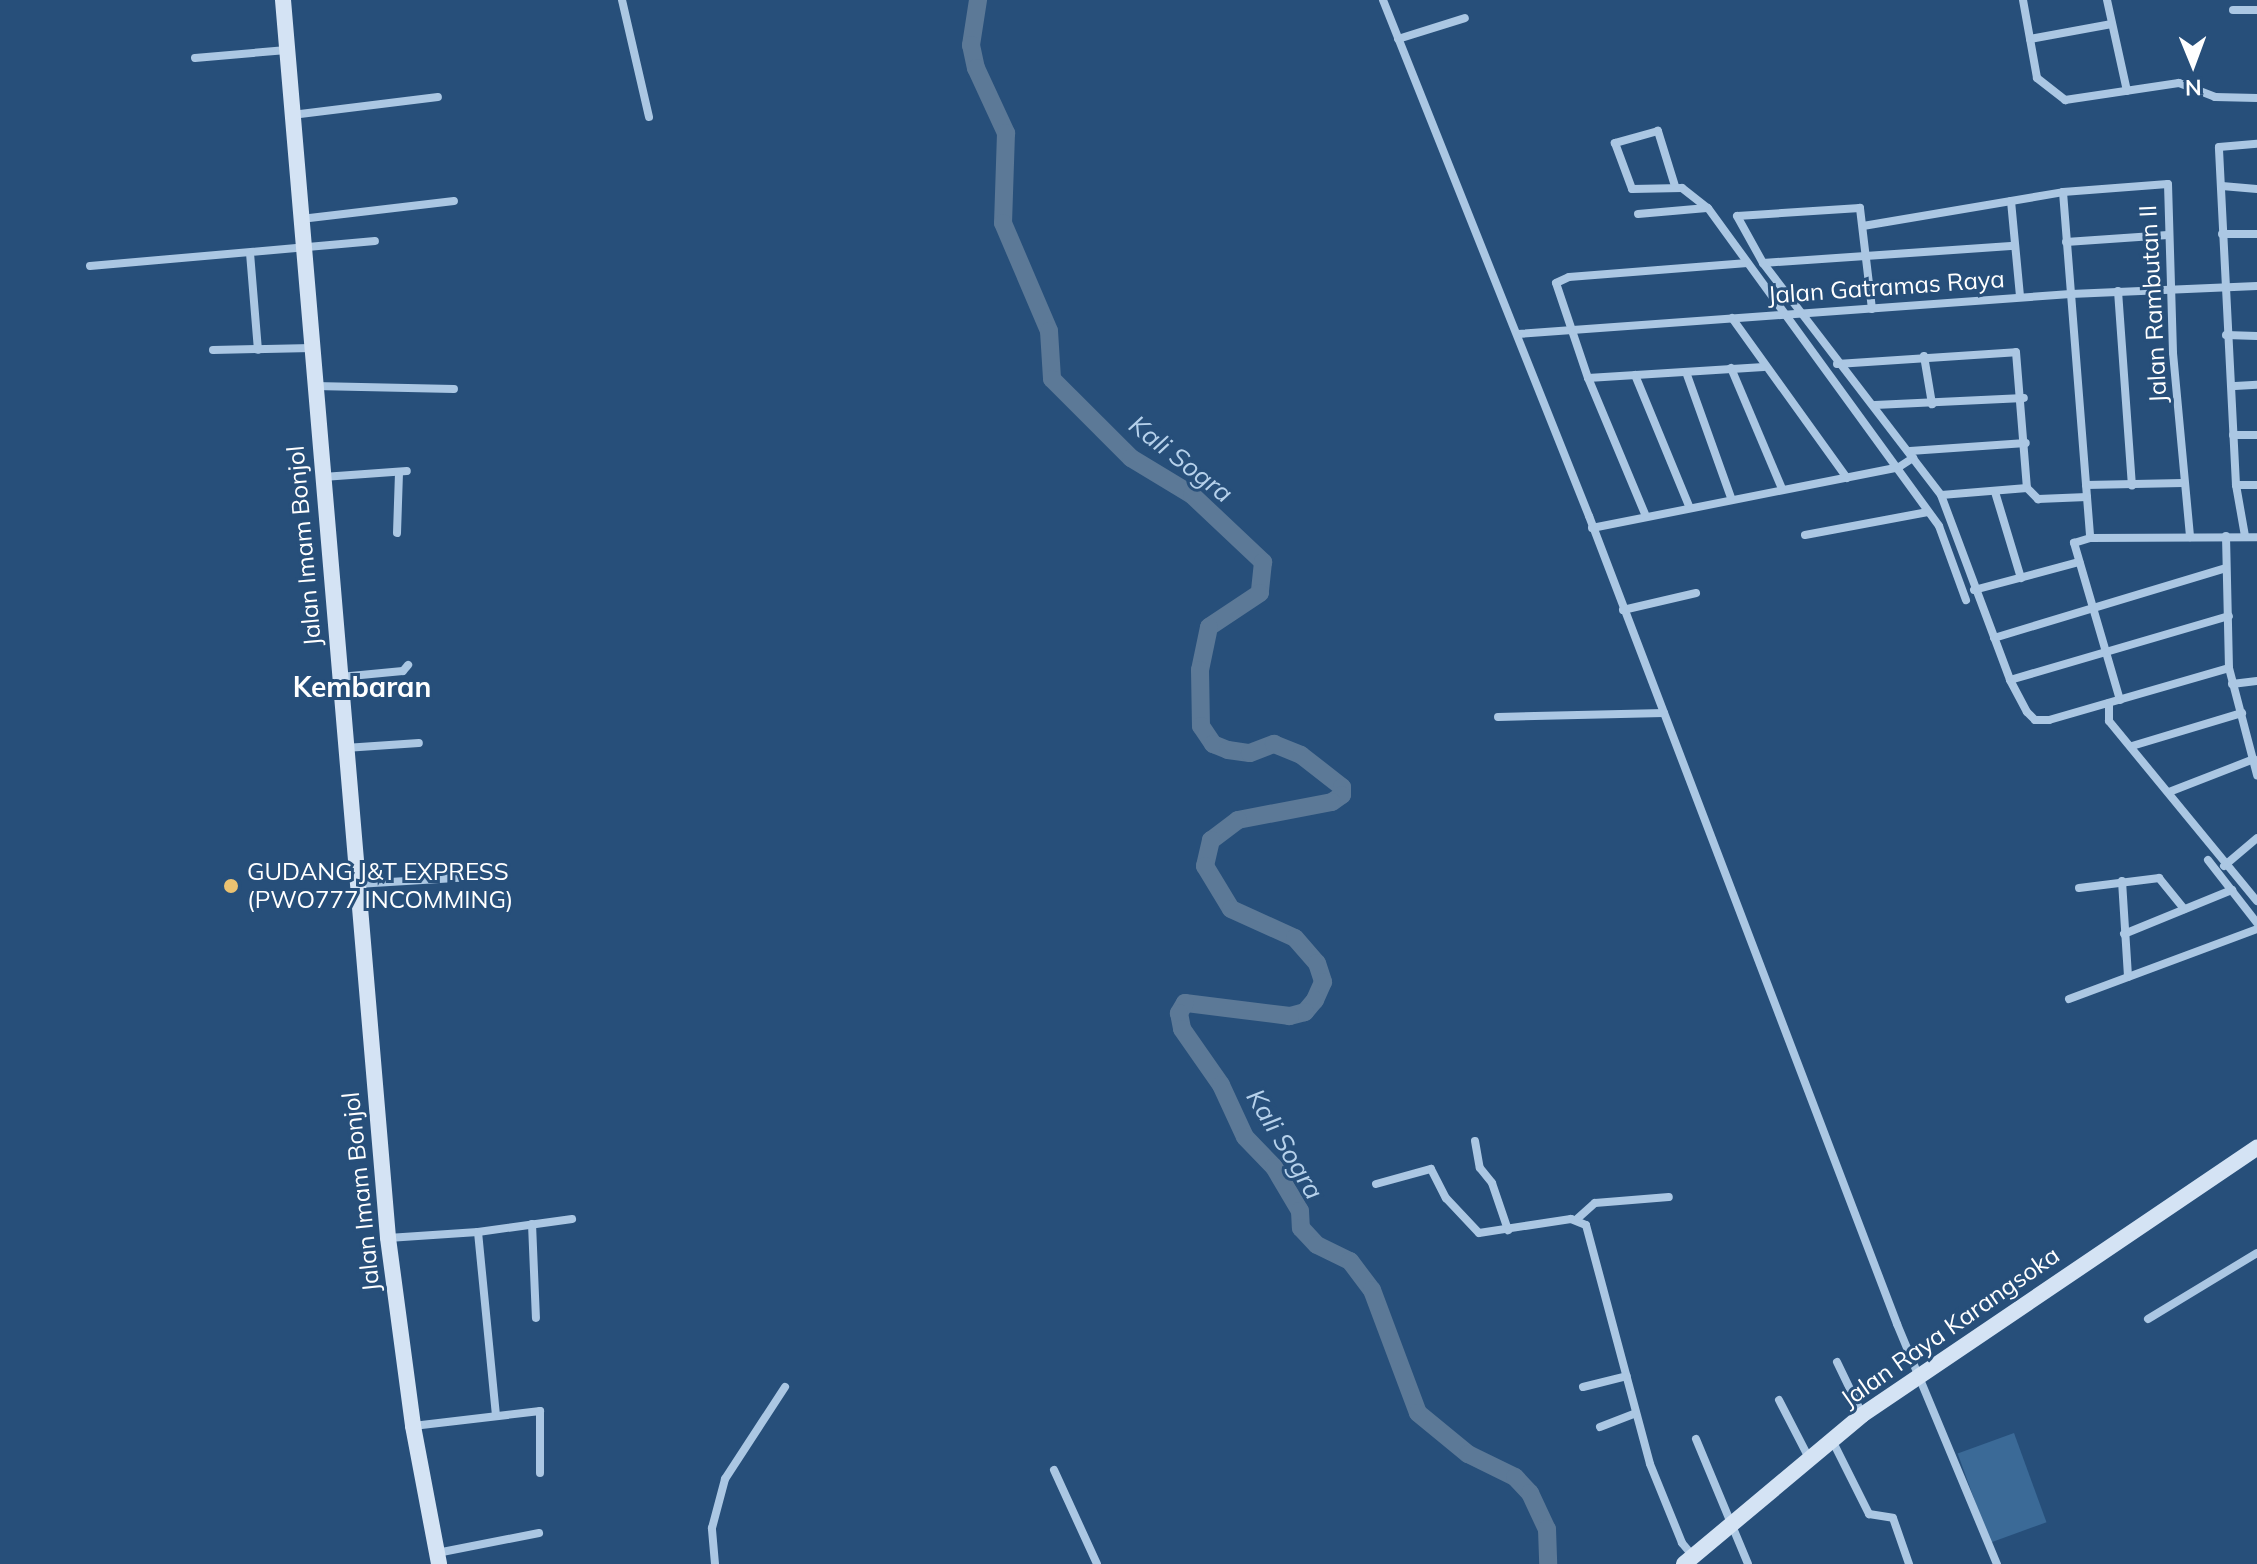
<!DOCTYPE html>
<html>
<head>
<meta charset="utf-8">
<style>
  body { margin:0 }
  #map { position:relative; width:2257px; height:1564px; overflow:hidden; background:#274f7a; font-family:Mulish,sans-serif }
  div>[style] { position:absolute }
  .green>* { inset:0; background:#3b6a97; transform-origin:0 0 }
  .river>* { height:18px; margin:-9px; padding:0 9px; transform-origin:9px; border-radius:9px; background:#5c7997 }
  .minor>* { height:8px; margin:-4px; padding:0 4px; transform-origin:4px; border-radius:4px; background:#abc7e3 }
  .secondary>* { height:16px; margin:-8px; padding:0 8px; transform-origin:8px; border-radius:8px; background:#d4e3f4 }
  .dots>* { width:22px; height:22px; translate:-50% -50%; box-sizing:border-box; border:4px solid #274f7a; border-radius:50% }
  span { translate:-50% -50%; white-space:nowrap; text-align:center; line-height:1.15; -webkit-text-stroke:6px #274f7a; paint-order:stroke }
  .street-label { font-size:24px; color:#fff }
  .poi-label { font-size:24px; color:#fff }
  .left { translate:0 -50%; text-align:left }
  .water-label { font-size:26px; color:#b6d1eb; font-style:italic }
  .quarter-label { font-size:28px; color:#fff; font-weight:700 }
  .north { position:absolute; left:2153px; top:24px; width:80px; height:80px; -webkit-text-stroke:6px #274f7a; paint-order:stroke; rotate:179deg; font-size:22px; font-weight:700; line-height:32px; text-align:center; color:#fff }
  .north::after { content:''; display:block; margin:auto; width:28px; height:36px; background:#fff; clip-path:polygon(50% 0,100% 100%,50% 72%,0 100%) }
</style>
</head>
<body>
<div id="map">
  <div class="green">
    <i style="left:2014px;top:1433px;width:95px;height:60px;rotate:70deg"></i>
  </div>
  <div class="river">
    <i style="left:978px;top:0;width:46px;rotate:98.8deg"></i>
    <i style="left:971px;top:45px;width:24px;rotate:78deg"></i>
    <i style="left:976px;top:68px;width:72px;rotate:65.2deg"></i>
    <i style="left:1006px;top:133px;width:90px;rotate:91.9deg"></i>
    <i style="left:1003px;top:223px;width:117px;rotate:66.9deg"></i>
    <i style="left:1049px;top:331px;width:48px;rotate:86.4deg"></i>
    <i style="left:1052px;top:379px;width:112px;rotate:45deg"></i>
    <i style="left:1131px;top:458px;width:71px;rotate:31.2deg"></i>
    <i style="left:1192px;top:495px;width:98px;rotate:43.3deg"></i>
    <i style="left:1263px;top:562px;width:31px;rotate:96deg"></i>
    <i style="left:1260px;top:593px;width:61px;rotate:146.3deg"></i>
    <i style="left:1209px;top:627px;width:44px;rotate:101.8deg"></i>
    <i style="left:1200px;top:670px;width:56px;rotate:89deg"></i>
    <i style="left:1201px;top:726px;width:22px;rotate:56deg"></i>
    <i style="left:1213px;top:744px;width:16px;rotate:22deg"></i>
    <i style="left:1228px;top:750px;width:22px;rotate:8deg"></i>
    <i style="left:1250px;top:753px;width:26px;rotate:-21deg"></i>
    <i style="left:1274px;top:744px;width:29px;rotate:22deg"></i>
    <i style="left:1301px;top:755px;width:52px;rotate:38deg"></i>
    <i style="left:1342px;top:787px;width:8px;rotate:90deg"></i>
    <i style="left:1342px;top:795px;width:12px;rotate:145deg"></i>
    <i style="left:1332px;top:802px;width:96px;rotate:169.2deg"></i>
    <i style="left:1238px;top:820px;width:34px;rotate:143deg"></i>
    <i style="left:1211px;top:840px;width:27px;rotate:103deg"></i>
    <i style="left:1205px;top:866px;width:50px;rotate:58.8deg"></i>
    <i style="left:1231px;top:909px;width:70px;rotate:24.4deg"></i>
    <i style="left:1295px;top:938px;width:33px;rotate:49deg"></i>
    <i style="left:1317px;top:963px;width:20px;rotate:72deg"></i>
    <i style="left:1323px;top:982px;width:20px;rotate:114deg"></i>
    <i style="left:1315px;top:1000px;width:16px;rotate:130deg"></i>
    <i style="left:1305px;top:1012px;width:16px;rotate:165deg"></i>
    <i style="left:1290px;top:1016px;width:106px;rotate:-172.9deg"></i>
    <i style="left:1185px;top:1003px;width:12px;rotate:121deg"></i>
    <i style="left:1179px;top:1013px;width:16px;rotate:79deg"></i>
    <i style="left:1182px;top:1029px;width:68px;rotate:55.1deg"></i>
    <i style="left:1221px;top:1085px;width:57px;rotate:65.2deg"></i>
    <i style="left:1245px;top:1137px;width:42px;rotate:46deg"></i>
    <i style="left:1274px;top:1167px;width:51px;rotate:59.4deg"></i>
    <i style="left:1300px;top:1211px;width:17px;rotate:87deg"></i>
    <i style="left:1301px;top:1228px;width:23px;rotate:47deg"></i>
    <i style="left:1317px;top:1245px;width:37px;rotate:26deg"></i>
    <i style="left:1350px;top:1261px;width:36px;rotate:53deg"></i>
    <i style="left:1372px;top:1290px;width:131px;rotate:69.5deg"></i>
    <i style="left:1418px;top:1413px;width:65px;rotate:39.4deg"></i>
    <i style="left:1468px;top:1454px;width:52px;rotate:26.1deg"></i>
    <i style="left:1515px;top:1477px;width:22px;rotate:47deg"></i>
    <i style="left:1530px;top:1493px;width:40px;rotate:65deg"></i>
    <i style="left:1547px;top:1529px;width:35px;rotate:88deg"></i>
  </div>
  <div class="minor">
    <i style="left:622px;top:0;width:120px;rotate:77deg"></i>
    <i style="left:1383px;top:0;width:556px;rotate:68.24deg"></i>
    <i style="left:1589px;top:516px;width:865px;rotate:69.13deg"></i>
    <i style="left:1897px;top:1324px;width:260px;rotate:67.4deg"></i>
    <i style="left:2023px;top:0;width:79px;rotate:79.8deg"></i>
    <i style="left:2037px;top:78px;width:36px;rotate:38deg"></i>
    <i style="left:2065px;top:100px;width:115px;rotate:-8.5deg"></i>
    <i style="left:2179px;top:83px;width:39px;rotate:21deg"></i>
    <i style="left:2215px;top:97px;width:42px;rotate:1.4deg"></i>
    <i style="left:2107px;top:0;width:93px;rotate:77.6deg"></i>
    <i style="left:2233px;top:10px;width:24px"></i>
    <i style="left:1398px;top:39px;width:70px;rotate:-17.4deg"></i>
    <i style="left:2030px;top:39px;width:83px;rotate:-10.4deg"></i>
    <i style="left:195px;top:58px;width:92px;rotate:-5deg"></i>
    <i style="left:292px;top:115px;width:147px;rotate:-7deg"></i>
    <i style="left:1675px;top:186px;width:58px;rotate:-107.2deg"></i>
    <i style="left:1658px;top:131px;width:45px;rotate:164.4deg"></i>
    <i style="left:1615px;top:143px;width:49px;rotate:69.7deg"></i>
    <i style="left:1632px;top:189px;width:50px;rotate:-1.1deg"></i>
    <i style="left:1682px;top:188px;width:33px;rotate:38deg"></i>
    <i style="left:1708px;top:208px;width:393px;rotate:54deg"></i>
    <i style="left:1939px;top:526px;width:79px;rotate:70deg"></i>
    <i style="left:2222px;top:186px;width:35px;rotate:5deg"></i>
    <i style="left:2063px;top:192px;width:347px;rotate:85.5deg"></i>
    <i style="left:2011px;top:201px;width:96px;rotate:84.6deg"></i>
    <i style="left:1638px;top:214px;width:69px;rotate:-5deg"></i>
    <i style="left:301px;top:219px;width:154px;rotate:-6.7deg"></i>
    <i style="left:1863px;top:226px;width:203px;rotate:-9.6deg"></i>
    <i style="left:2063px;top:192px;width:105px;rotate:-4.4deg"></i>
    <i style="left:2168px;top:184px;width:169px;rotate:88.3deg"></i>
    <i style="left:2173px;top:353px;width:185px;rotate:84.7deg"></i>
    <i style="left:2222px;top:234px;width:35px"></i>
    <i style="left:2066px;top:242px;width:102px;rotate:-3.9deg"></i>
    <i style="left:250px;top:253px;width:97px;rotate:85.3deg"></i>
    <i style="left:1763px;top:263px;width:252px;rotate:-3.9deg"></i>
    <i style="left:90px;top:266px;width:286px;rotate:-5deg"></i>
    <i style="left:2118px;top:291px;width:195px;rotate:85.9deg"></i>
    <i style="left:1872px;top:309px;width:102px;rotate:-96.8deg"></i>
    <i style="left:1860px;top:208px;width:123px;rotate:176.3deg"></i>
    <i style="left:1737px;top:216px;width:54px;rotate:61deg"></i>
    <i style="left:1763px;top:263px;width:292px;rotate:52.5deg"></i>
    <i style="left:1941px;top:495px;width:197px;rotate:69.5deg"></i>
    <i style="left:2010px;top:680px;width:36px;rotate:62deg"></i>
    <i style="left:2027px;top:712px;width:11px;rotate:45deg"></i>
    <i style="left:2035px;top:720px;width:14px"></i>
    <i style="left:2049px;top:720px;width:187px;rotate:-16.1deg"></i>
    <i style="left:1732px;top:318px;width:197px;rotate:54.3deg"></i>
    <i style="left:1518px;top:334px;width:554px;rotate:-4.14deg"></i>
    <i style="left:2071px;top:294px;width:186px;rotate:-2.5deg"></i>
    <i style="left:2226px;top:335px;width:31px;rotate:2deg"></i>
    <i style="left:213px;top:350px;width:99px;rotate:-1.2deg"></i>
    <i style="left:1924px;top:356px;width:49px;rotate:80.5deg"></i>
    <i style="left:1837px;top:364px;width:179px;rotate:-3.8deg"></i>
    <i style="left:2016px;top:352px;width:136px;rotate:85.4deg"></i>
    <i style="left:2027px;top:488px;width:86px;rotate:175.3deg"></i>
    <i style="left:1731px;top:368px;width:131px;rotate:67.1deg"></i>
    <i style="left:1686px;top:372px;width:134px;rotate:70.3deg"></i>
    <i style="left:1635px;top:375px;width:142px;rotate:67.6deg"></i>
    <i style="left:1588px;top:378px;width:176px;rotate:-3.6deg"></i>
    <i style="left:315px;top:386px;width:139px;rotate:1.2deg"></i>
    <i style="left:2235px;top:386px;width:22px;rotate:-3deg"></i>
    <i style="left:1875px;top:405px;width:149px;rotate:-2.7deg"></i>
    <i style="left:2233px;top:435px;width:24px"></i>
    <i style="left:1910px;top:451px;width:116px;rotate:-3.9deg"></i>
    <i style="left:323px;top:477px;width:84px;rotate:-4.1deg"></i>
    <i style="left:2086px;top:485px;width:97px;rotate:-1.2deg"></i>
    <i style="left:2236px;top:485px;width:21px"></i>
    <i style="left:2027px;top:488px;width:16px;rotate:45deg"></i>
    <i style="left:2038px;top:499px;width:49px;rotate:-2.3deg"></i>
    <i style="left:1995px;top:492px;width:90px;rotate:73.2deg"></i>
    <i style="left:1645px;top:514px;width:147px;rotate:-112.7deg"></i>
    <i style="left:1588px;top:378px;width:100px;rotate:-108.6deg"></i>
    <i style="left:1556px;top:283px;width:14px;rotate:-25deg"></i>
    <i style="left:1569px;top:277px;width:179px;rotate:-4.5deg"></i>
    <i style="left:1592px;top:528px;width:313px;rotate:-11.2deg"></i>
    <i style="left:1899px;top:467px;width:17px;rotate:-33deg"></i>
    <i style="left:397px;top:533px;width:61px;rotate:-88.1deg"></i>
    <i style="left:1805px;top:535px;width:125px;rotate:-10.6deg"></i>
    <i style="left:2226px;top:536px;width:132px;rotate:88.7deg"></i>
    <i style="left:2229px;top:668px;width:111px;rotate:75.3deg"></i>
    <i style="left:2245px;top:536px;width:52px;rotate:-100deg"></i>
    <i style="left:2236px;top:485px;width:338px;rotate:-92.9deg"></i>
    <i style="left:2219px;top:147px;width:38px;rotate:-5deg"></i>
    <i style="left:1974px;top:590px;width:109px;rotate:-14.9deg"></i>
    <i style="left:1623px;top:610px;width:75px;rotate:-13.1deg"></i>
    <i style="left:1994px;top:638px;width:242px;rotate:-16.8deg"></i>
    <i style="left:340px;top:677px;width:63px;rotate:-5.4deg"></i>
    <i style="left:403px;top:671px;width:8px;rotate:-50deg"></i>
    <i style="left:2010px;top:680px;width:228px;rotate:-16.3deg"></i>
    <i style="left:2232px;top:684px;width:25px;rotate:-7deg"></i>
    <i style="left:2120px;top:700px;width:164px;rotate:-106.3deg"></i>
    <i style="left:2074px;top:543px;width:17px;rotate:-17deg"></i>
    <i style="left:2090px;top:538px;width:167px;rotate:-0.3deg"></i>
    <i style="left:2109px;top:703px;width:18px;rotate:90deg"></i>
    <i style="left:2109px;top:721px;width:233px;rotate:50.6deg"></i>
    <i style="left:1498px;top:717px;width:166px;rotate:-1.4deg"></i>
    <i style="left:2132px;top:746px;width:115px;rotate:-16.7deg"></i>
    <i style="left:345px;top:748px;width:74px;rotate:-3.9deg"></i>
    <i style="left:2169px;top:792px;width:91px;rotate:-21.2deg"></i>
    <i style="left:2208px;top:860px;width:80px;rotate:52.1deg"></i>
    <i style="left:2224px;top:866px;width:43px;rotate:-40.3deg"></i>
    <i style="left:2122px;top:881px;width:96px;rotate:86.4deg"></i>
    <i style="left:357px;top:884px;width:115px;rotate:-3.5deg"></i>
    <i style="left:2079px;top:888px;width:81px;rotate:-7.1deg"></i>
    <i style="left:2159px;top:878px;width:40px;rotate:51deg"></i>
    <i style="left:2124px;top:934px;width:117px;rotate:-22.2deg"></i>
    <i style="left:2069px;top:999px;width:201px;rotate:-20.4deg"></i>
    <i style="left:1475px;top:1141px;width:27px;rotate:80deg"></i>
    <i style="left:1480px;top:1168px;width:19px;rotate:51deg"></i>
    <i style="left:1492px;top:1183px;width:50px;rotate:71.2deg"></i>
    <i style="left:1376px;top:1184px;width:57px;rotate:-15.3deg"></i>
    <i style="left:1431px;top:1169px;width:33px;rotate:63deg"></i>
    <i style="left:1446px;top:1198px;width:48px;rotate:46.7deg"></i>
    <i style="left:1479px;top:1233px;width:93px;rotate:-8.7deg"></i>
    <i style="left:1571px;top:1219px;width:16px;rotate:22deg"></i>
    <i style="left:1586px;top:1225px;width:247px;rotate:75deg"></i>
    <i style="left:1650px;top:1464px;width:85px;rotate:67.9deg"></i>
    <i style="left:1682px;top:1543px;width:17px;rotate:50deg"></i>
    <i style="left:1577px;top:1219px;width:24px;rotate:-42deg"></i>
    <i style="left:1595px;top:1203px;width:74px;rotate:-4.6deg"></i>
    <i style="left:532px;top:1224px;width:94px;rotate:87.6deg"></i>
    <i style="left:478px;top:1232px;width:95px;rotate:-7.9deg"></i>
    <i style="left:388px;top:1238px;width:90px;rotate:-3.8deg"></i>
    <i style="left:478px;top:1232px;width:184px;rotate:84.4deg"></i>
    <i style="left:2148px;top:1319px;width:127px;rotate:-31.2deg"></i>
    <i style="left:1837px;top:1362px;width:58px;rotate:64.3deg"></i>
    <i style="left:1583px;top:1387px;width:45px;rotate:-14deg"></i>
    <i style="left:1779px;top:1400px;width:65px;rotate:62.7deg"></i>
    <i style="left:413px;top:1426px;width:128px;rotate:-6.7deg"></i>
    <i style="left:540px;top:1411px;width:62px;rotate:90deg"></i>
    <i style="left:1600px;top:1427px;width:36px;rotate:-21deg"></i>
    <i style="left:1696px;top:1439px;width:135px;rotate:67.4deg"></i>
    <i style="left:1832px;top:1440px;width:83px;rotate:63.4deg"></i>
    <i style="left:1869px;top:1514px;width:24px;rotate:9deg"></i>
    <i style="left:1893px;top:1518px;width:49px;rotate:70.8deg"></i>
    <i style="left:1054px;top:1470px;width:103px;rotate:65.4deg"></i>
    <i style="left:437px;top:1553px;width:104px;rotate:-11.1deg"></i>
    <i style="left:715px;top:1564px;width:36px;rotate:-95deg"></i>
    <i style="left:712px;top:1528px;width:51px;rotate:-75.1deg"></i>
    <i style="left:725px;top:1479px;width:110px;rotate:-56.9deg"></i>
  </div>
  <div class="secondary">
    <i style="left:283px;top:0;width:1242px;rotate:85.15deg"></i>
    <i style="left:388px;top:1238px;width:190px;rotate:82.4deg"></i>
    <i style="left:413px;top:1426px;width:140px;rotate:79.3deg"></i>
    <i style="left:1684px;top:1564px;width:232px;rotate:-39.9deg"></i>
    <i style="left:1862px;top:1415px;width:477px;rotate:-34.1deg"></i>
  </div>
  <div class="dots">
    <i style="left:231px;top:886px;background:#ebc271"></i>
  </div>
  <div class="street-label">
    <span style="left:1886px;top:287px;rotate:-4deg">Jalan Gatramas Raya</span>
    <span style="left:2153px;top:304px;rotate:-93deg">Jalan Rambutan II</span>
    <span style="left:304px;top:546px;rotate:-95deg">Jalan Imam Bonjol</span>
    <span style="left:361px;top:1192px;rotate:-96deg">Jalan Imam Bonjol</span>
    <span style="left:1950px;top:1327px;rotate:-35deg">Jalan Raya Karangsoka</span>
  </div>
  <div class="poi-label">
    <span class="left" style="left:247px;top:886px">GUDANG J&amp;T EXPRESS<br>(PWO777 INCOMMING)</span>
  </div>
  <div class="water-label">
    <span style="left:1181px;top:459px;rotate:38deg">Kali Sogra</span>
    <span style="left:1285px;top:1144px;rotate:59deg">Kali Sogra</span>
  </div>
  <div class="quarter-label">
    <span style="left:362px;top:687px">Kembaran</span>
  </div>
  <div class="north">N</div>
</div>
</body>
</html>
